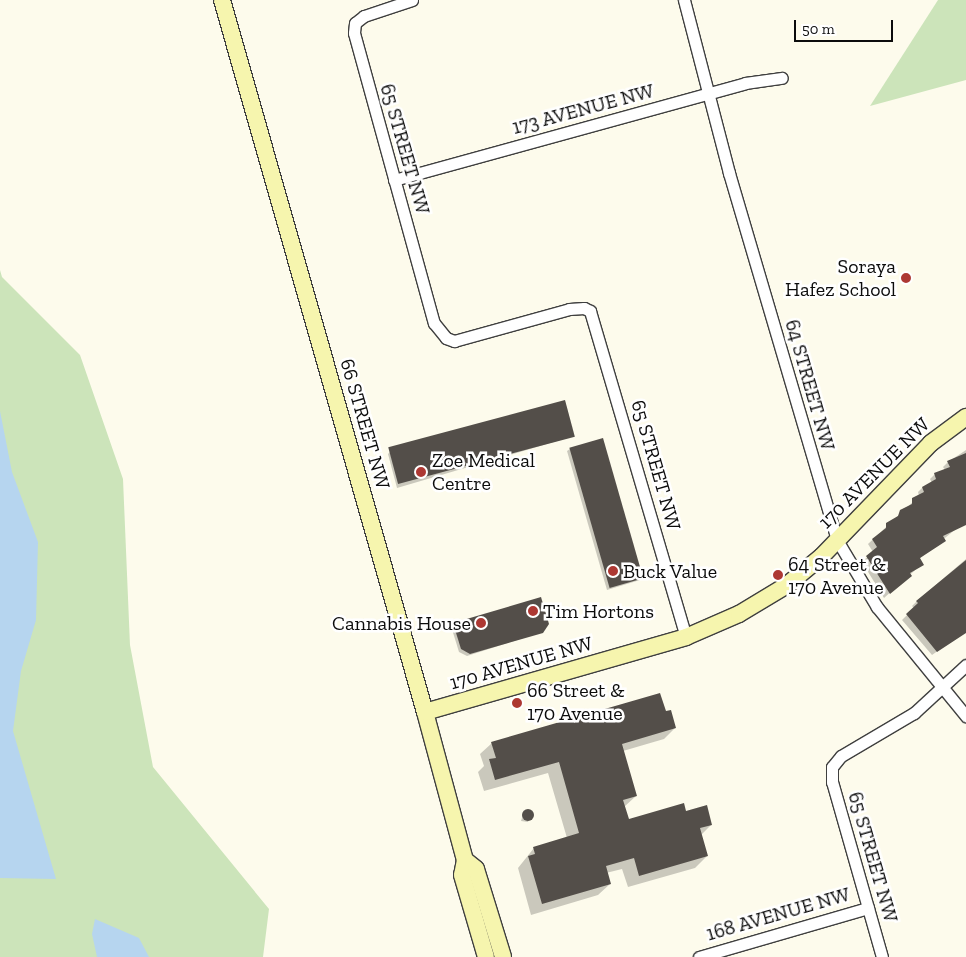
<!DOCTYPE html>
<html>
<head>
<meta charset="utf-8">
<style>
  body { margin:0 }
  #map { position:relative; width:966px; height:957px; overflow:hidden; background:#fdfbec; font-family:"Zilla Slab",serif }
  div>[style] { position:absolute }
  .green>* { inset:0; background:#cce4ba }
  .water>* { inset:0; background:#b6d5ef }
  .shadow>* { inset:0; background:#0003 }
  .building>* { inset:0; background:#534e49; transform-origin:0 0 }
  .round { border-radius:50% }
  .roads { filter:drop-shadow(1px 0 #3f3f3f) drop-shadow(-1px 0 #3f3f3f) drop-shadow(0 1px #3f3f3f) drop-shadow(0 -1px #3f3f3f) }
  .street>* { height:11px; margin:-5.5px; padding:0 5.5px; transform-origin:5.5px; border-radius:5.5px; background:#fff }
  .secondary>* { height:16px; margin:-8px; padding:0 8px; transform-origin:8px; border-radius:8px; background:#f6f5ae }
  .dots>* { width:14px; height:14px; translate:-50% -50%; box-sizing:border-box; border:2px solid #fff; border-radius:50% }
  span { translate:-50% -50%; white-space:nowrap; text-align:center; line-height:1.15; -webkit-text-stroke:5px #fff; paint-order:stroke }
  .street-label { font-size:20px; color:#0c0c0c }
  .poi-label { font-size:20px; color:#0c0c0c }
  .right { translate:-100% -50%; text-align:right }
  .left { translate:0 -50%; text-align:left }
  .scale { position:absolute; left:794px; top:20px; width:99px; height:22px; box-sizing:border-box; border:2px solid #0c0c0c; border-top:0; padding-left:6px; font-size:15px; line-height:18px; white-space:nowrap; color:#0c0c0c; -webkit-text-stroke:4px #fff; paint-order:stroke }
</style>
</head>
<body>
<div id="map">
  <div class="green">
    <i style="clip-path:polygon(938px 0,966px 0,966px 80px,870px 106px)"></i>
    <i style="clip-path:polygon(0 270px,2px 277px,80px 355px,123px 479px,130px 645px,153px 767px,269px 909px,263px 957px,0 957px)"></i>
  </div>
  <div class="water">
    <i style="clip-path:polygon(0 411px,12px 472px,38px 542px,36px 620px,21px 671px,13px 731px,56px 879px,0 878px)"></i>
    <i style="clip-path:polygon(95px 919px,139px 938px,149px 957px,97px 957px,92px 934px)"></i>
  </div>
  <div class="shadow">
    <i style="clip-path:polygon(574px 436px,397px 488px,388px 454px,390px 452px)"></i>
    <i style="clip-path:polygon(570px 449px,642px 578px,640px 580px,607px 590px,567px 451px)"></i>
    <i style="clip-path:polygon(966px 450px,966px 510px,956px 529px,919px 559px,922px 564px,884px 598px,862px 562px,873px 552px,868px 544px,919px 496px,918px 492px,922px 488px,932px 483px,930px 479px,935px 474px,945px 470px,943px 467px,948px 462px)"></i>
    <i style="clip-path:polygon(966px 559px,966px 631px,932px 655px,902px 620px,914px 608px,912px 606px,917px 601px)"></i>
    <i style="clip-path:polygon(454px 624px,542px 632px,467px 656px,459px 652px,451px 626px)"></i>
    <i style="clip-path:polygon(665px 713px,675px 728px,664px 739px,623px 751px,636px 796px,624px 807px,628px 821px,686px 812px,711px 825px,701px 835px,707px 856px,695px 868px,628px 887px,622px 869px,606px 873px,610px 884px,598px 895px,531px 915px,518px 868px,534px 848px,567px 838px,548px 773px,484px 791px,478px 772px,484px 766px,480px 754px,492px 743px)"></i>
    <i style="clip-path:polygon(524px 811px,531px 812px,528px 822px,521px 821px)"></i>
  </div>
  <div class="building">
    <i style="left:565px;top:400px;width:38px;height:183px;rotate:75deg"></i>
    <i style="left:603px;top:438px;width:146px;height:35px;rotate:74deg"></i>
    <i style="clip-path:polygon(966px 453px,966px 525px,943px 536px,946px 541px,920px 558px,924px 565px,910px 573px,912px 576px,890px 594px,866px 556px,877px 547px,872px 539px,886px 528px,886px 523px,898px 516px,900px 510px,912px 504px,912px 498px,924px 492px,922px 487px,936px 479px,934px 473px,950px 467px,947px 461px)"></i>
    <i style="clip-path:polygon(966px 560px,966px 633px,937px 652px,906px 614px,918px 603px,916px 601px)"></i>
    <i style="clip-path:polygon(541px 597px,549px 624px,543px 633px,470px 654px,461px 649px,453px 623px)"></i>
    <i style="clip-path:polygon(660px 693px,666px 711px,671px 710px,676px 728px,622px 744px,637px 796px,623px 800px,629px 819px,684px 803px,686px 811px,707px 805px,712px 825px,700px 828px,708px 856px,639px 876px,634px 858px,606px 866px,611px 884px,542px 904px,528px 856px,535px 854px,533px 847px,579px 833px,559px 762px,495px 780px,489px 759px,496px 758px,491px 742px)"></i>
    <i class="round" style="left:522px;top:809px;width:12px;height:12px"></i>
  </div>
  <div class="roads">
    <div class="street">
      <i style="left:412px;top:0;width:51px;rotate:161.6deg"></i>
      <i style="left:364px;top:16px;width:11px;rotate:142deg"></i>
      <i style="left:355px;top:23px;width:10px;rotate:96deg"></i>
      <i style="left:354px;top:33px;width:301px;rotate:74.6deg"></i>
      <i style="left:434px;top:323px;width:19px;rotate:51deg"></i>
      <i style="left:446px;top:338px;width:9px;rotate:21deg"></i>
      <i style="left:454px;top:341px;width:119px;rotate:-15.5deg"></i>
      <i style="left:569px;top:309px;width:15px;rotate:-4deg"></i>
      <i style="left:584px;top:308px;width:7px;rotate:27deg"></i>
      <i style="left:590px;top:311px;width:340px;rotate:73.6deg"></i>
      <i style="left:684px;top:0;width:179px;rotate:75.4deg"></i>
      <i style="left:729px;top:173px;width:383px;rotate:73.6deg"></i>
      <i style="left:837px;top:540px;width:78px;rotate:59.2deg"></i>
      <i style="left:877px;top:607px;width:141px;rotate:50.8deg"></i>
      <i style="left:394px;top:180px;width:364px;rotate:-15.4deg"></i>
      <i style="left:745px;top:83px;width:37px;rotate:-8deg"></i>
      <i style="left:699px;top:957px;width:176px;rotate:-16.2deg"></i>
      <i style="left:882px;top:957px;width:182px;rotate:-105.9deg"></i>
      <i style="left:832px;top:782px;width:15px;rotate:-90deg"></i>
      <i style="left:832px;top:767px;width:14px;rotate:-51deg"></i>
      <i style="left:841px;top:756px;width:85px;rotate:-30.5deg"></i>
      <i style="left:914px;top:713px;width:71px;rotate:-42.7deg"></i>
    </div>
    <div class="secondary">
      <i style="left:222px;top:0;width:740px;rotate:74.09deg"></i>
      <i style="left:425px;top:712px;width:153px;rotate:74.9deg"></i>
      <i style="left:465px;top:860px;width:15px;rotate:101deg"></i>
      <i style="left:462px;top:875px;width:85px;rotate:73.7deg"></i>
      <i style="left:425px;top:712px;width:272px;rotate:-16deg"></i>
      <i style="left:686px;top:637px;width:58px;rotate:-23.5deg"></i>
      <i style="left:739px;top:614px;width:56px;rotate:-31.1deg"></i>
      <i style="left:787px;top:585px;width:45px;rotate:-39.6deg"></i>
      <i style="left:822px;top:556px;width:157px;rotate:-46deg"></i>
      <i style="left:931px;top:443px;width:44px;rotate:-36.6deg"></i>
      <i style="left:465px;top:860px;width:14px;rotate:39deg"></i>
      <i style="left:476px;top:869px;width:92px;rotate:72.9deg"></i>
    </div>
  </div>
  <div class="dots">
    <i style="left:906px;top:278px;background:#ad3833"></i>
    <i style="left:421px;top:472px;background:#ad3833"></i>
    <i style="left:613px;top:571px;background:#ad3833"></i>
    <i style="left:778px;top:575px;background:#ad3833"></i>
    <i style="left:533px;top:611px;background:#ad3833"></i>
    <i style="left:481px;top:623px;background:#ad3833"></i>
    <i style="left:517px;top:703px;background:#ad3833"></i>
  </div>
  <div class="street-label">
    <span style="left:583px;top:109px;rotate:-15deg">173 AVENUE NW</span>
    <span style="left:405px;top:149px;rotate:74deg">65 STREET NW</span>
    <span style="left:810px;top:385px;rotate:74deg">64 STREET NW</span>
    <span style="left:365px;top:424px;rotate:74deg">66 STREET NW</span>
    <span style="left:656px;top:465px;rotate:74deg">65 STREET NW</span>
    <span style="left:874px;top:473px;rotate:-45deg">170 AVENUE NW</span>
    <span style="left:521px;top:663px;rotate:-16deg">170 AVENUE NW</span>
    <span style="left:873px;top:857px;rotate:74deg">65 STREET NW</span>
    <span style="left:778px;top:914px;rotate:-16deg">168 AVENUE NW</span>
  </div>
  <div class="poi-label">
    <span class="right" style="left:896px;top:278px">Soraya<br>Hafez School</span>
    <span class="left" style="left:432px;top:472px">Zoe Medical<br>Centre</span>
    <span class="left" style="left:788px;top:576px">64 Street &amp;<br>170 Avenue</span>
    <span class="left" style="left:623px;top:571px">Buck Value</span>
    <span class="left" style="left:543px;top:611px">Tim Hortons</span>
    <span class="right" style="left:471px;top:623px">Cannabis House</span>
    <span class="left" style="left:527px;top:702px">66 Street &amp;<br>170 Avenue</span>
  </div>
  <div class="scale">50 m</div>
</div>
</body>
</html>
